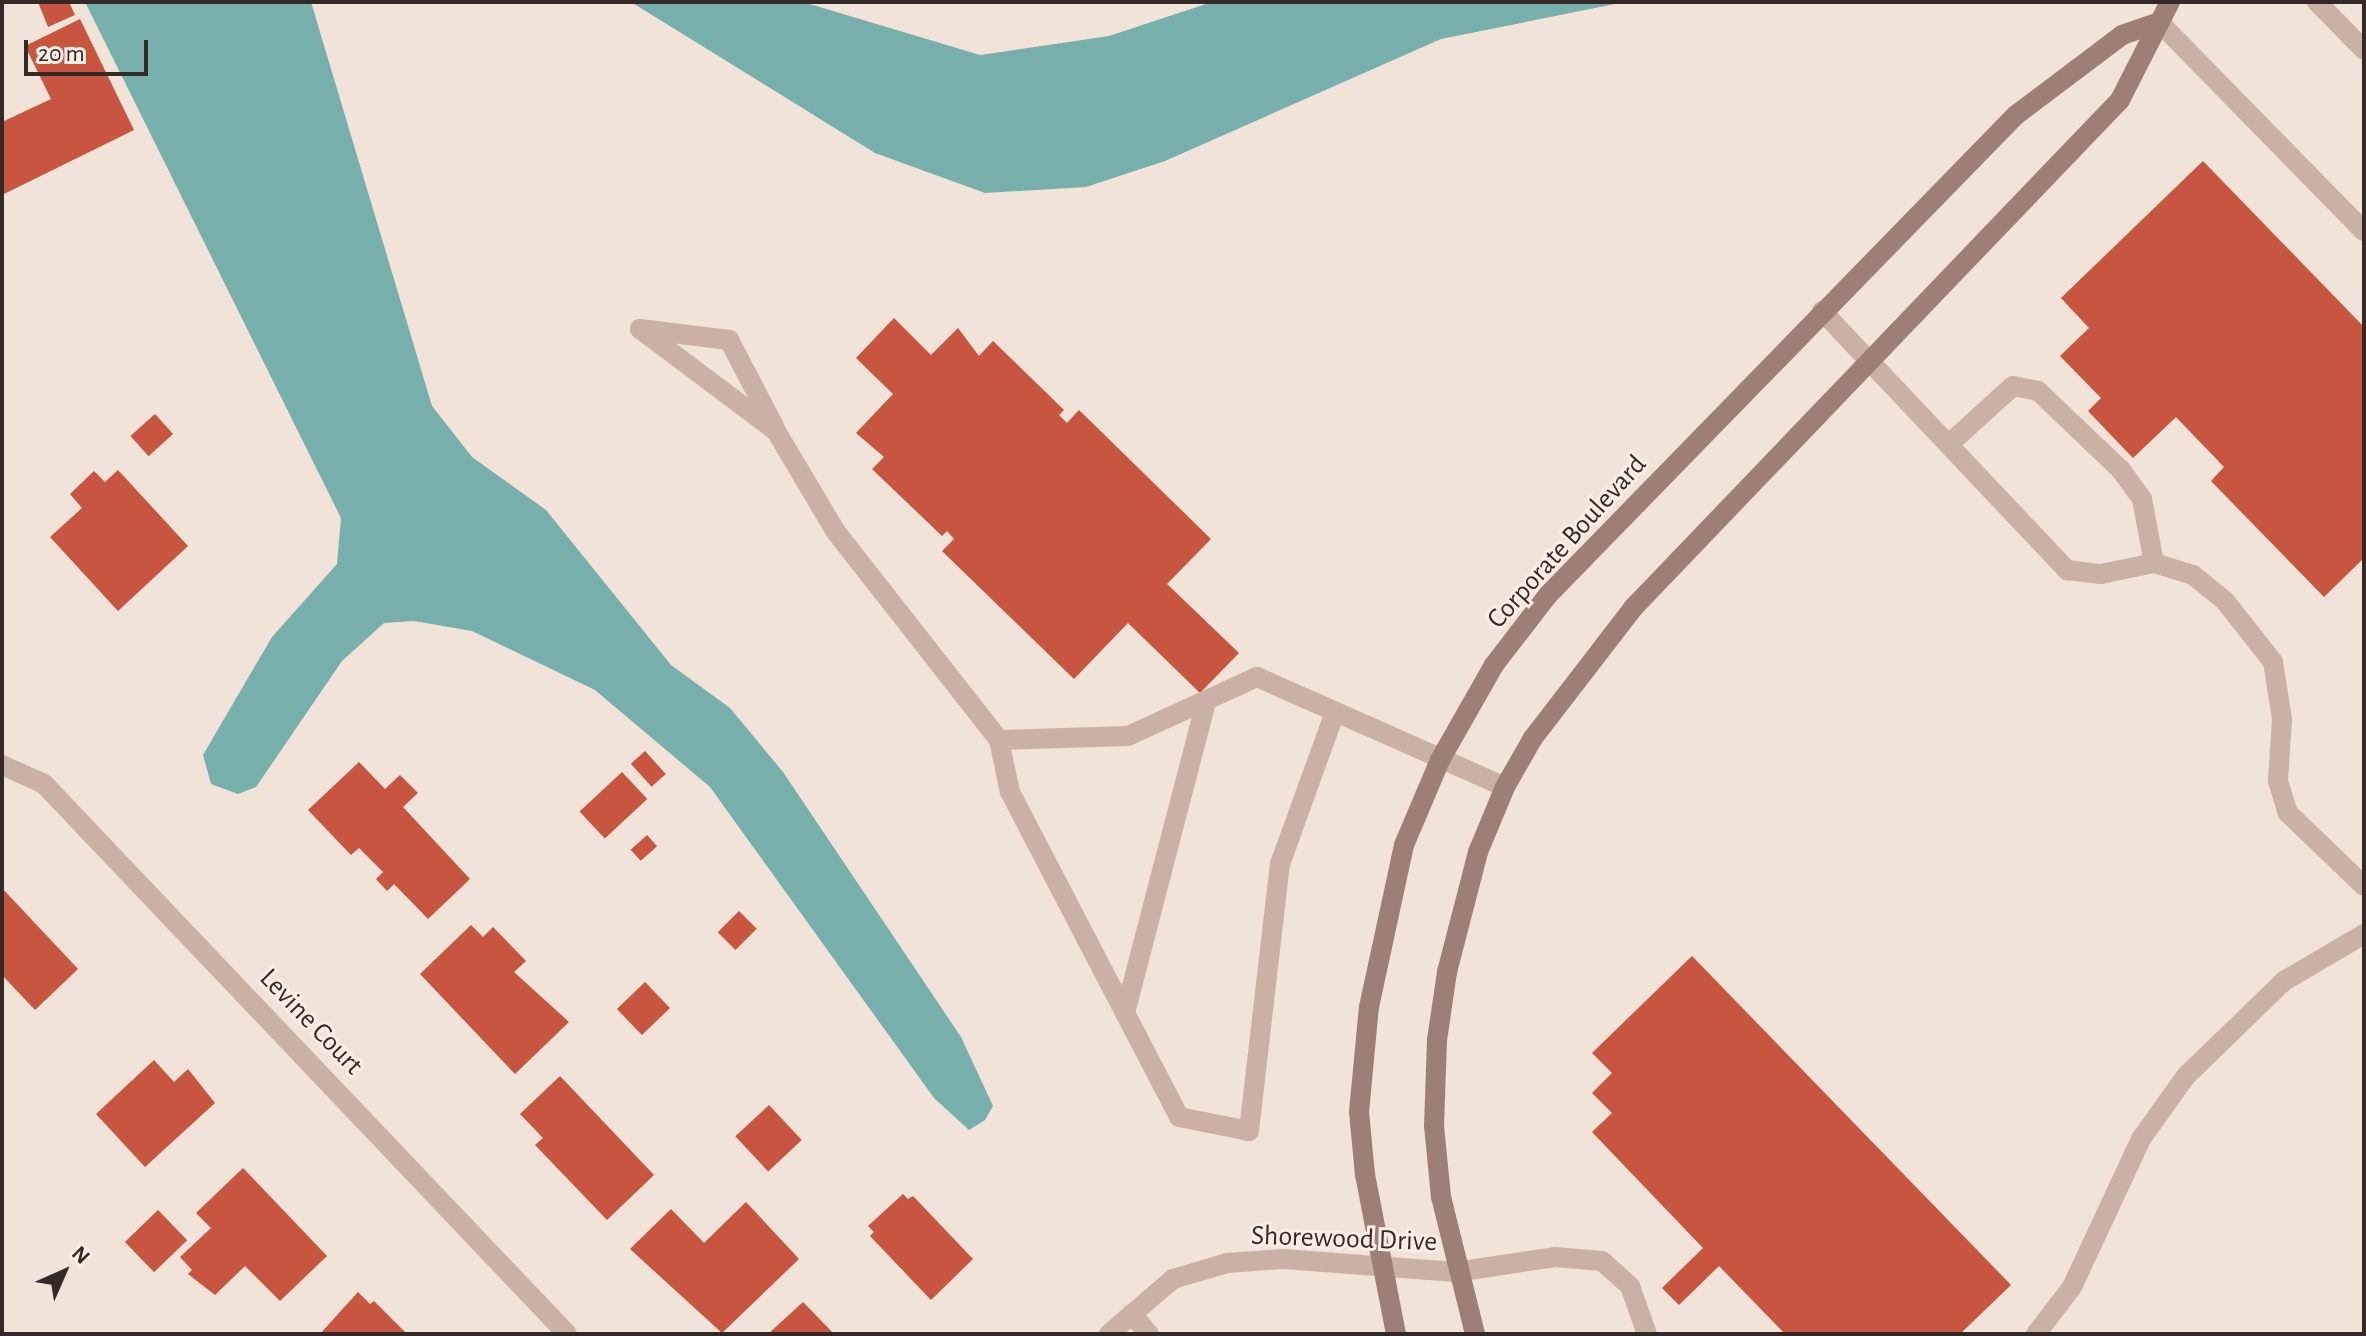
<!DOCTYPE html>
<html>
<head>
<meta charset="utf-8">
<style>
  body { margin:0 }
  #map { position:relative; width:2366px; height:1336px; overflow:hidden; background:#f1e3d7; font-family:"Alegreya Sans",sans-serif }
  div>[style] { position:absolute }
  .water>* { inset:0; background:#76afac }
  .building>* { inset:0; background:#c8553f; transform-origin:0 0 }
  .lane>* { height:20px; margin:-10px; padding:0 10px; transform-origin:10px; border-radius:10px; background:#c9b2a4 }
  .street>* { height:20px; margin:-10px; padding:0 10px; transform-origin:10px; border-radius:10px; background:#c9b2a4 }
  .secondary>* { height:20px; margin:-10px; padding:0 10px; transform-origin:10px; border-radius:10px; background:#9d8075 }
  span { translate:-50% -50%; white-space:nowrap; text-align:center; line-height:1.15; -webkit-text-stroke:6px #f9ede4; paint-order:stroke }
  .street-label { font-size:28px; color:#342926 }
  .frame { position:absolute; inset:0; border:4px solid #342926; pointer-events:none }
  .north { position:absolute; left:24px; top:1232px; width:80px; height:80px; -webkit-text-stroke:6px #f9ede4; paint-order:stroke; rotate:45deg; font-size:22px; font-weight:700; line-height:32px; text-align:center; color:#342926 }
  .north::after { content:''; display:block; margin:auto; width:28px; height:36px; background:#342926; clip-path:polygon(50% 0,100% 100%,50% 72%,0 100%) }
  .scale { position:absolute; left:24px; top:40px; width:124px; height:36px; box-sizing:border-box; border:4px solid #342926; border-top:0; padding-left:10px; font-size:24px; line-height:28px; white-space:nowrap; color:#342926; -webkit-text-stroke:6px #f9ede4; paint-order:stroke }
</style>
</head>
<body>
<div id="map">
  <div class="water">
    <i style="clip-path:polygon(85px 2px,311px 2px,432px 406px,472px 457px,546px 510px,671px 665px,730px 708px,783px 772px,961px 1037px,993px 1106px,985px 1120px,969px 1130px,934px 1098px,710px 787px,595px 690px,472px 631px,414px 621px,384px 623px,342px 661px,256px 787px,238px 794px,211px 784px,203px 755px,272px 637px,337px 564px,341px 518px)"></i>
    <i style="clip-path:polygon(631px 2px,803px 2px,980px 55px,1109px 36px,1212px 2px,1625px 2px,1441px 39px,1165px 161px,1086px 187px,985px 193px,875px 153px)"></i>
  </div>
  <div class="building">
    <i style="clip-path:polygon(38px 2px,69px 2px,75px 15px,48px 27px)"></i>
    <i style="clip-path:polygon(80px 19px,134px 130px,2px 195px,2px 122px,51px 99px,25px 46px)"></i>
    <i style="clip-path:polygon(2203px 161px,2364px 327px,2364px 558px,2324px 597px,2211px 481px,2224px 467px,2176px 417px,2133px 458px,2088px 411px,2101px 398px,2060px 356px,2089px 328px,2061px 298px)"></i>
    <i style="clip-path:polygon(894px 318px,931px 355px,958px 328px,979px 356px,993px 341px,1064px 410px,1059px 415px,1067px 423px,1079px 410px,1211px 539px,1167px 584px,1239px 653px,1200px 693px,1128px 623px,1074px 679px,942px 551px,954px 539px,947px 531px,942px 536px,872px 469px,884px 457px,856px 433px,893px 394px,856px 358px)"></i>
    <i style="left:155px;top:414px;width:27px;height:33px;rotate:48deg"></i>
    <i style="clip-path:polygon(118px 470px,188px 546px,118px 611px,50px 537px,82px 508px,70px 494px,94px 471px,105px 482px)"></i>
    <i style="left:645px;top:751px;width:31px;height:19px;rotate:48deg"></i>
    <i style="clip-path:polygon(359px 762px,385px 789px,400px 775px,418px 793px,403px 807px,470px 879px,428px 919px,394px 884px,387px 891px,376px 879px,383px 872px,359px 848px,351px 855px,308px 810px)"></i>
    <i style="left:622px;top:772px;width:37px;height:58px;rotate:47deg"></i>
    <i style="left:647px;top:835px;width:15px;height:22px;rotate:48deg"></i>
    <i style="clip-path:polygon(2px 888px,78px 969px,35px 1010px,2px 975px)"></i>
    <i style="left:739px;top:911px;width:25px;height:30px;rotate:45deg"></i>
    <i style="clip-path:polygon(471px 925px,483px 937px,493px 927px,526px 961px,514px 972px,569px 1022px,515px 1074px,420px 974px)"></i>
    <i style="clip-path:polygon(1692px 956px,2011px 1285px,1960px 1334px,1785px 1334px,1719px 1266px,1679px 1305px,1662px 1288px,1703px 1248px,1592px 1132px,1612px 1113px,1592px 1093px,1612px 1073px,1592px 1053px)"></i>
    <i style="left:645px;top:982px;width:36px;height:39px;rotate:46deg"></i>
    <i style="clip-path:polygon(154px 1060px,174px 1082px,188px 1069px,215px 1103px,145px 1167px,96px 1114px)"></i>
    <i style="clip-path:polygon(560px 1076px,654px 1175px,607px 1220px,535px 1145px,543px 1138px,520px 1114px)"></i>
    <i style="left:769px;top:1105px;width:48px;height:46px;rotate:47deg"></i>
    <i style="clip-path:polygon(243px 1168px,327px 1256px,280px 1301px,245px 1266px,215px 1295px,188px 1274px,192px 1270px,180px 1257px,211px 1228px,196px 1213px)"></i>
    <i style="clip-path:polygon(903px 1194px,908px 1199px,913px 1196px,973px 1259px,931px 1300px,870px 1236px,874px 1232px,868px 1226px)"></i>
    <i style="clip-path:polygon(746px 1202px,799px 1259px,722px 1333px,630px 1249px,671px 1209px,704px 1243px)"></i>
    <i style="left:158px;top:1210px;width:42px;height:46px;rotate:46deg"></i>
    <i style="clip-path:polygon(358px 1292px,370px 1304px,374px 1301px,407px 1334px,320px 1334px)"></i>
    <i style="clip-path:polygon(803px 1302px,834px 1334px,768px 1334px)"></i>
  </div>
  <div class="lane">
    <i style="left:2317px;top:2px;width:67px;rotate:45.6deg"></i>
    <i style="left:2159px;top:22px;width:293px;rotate:45.6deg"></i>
    <i style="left:1822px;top:311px;width:357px;rotate:46.6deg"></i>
    <i style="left:2067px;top:570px;width:34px;rotate:7deg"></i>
    <i style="left:2101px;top:574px;width:54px;rotate:-11.7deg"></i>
    <i style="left:2154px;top:563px;width:41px;rotate:17.1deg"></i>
    <i style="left:2193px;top:575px;width:41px;rotate:39.1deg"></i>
    <i style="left:2225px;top:601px;width:78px;rotate:51.8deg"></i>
    <i style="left:2273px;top:662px;width:58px;rotate:81deg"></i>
    <i style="left:2282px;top:719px;width:62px;rotate:93.7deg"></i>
    <i style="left:2278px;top:781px;width:34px;rotate:73deg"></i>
    <i style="left:2288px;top:813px;width:105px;rotate:43.8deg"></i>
    <i style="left:640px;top:329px;width:170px;rotate:36.9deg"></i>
    <i style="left:776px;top:431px;width:117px;rotate:59.3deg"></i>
    <i style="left:836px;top:532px;width:264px;rotate:51.9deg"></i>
    <i style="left:999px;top:740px;width:129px;rotate:-1.8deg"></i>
    <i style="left:1128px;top:736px;width:142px;rotate:-24.6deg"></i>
    <i style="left:1257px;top:677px;width:271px;rotate:23.9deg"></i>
    <i style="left:640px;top:329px;width:90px;rotate:7deg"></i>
    <i style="left:729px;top:340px;width:97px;rotate:62.4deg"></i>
    <i style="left:1949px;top:444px;width:86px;rotate:-42.2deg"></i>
    <i style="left:2013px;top:386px;width:25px;rotate:11deg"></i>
    <i style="left:2038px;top:391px;width:115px;rotate:43.6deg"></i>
    <i style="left:2121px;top:470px;width:36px;rotate:54deg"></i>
    <i style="left:2142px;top:499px;width:65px;rotate:79.4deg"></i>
    <i style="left:999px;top:740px;width:53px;rotate:78.1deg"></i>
    <i style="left:1010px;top:792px;width:366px;rotate:62.5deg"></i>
    <i style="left:1179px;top:1117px;width:71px;rotate:11.3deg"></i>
    <i style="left:1249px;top:1131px;width:269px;rotate:-83.4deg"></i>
    <i style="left:1280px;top:864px;width:162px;rotate:-70.1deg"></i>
    <i style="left:1125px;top:1013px;width:322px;rotate:-75.4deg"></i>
    <i style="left:1456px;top:1272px;width:100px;rotate:-8.6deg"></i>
    <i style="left:1555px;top:1257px;width:47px;rotate:4.9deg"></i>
    <i style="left:1602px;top:1261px;width:38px;rotate:42deg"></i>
    <i style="left:1630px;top:1286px;width:51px;rotate:70.5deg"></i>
    <i style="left:2036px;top:1334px;width:59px;rotate:-52.5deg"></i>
    <i style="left:2072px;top:1287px;width:163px;rotate:-65deg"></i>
    <i style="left:2141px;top:1139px;width:77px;rotate:-54.5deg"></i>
    <i style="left:2186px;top:1076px;width:136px;rotate:-44.1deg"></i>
    <i style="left:2284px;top:981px;width:93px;rotate:-30.4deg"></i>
  </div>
  <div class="street">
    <i style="left:2px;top:765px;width:46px;rotate:24.3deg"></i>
    <i style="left:44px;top:784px;width:759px;rotate:46.44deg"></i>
    <i style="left:1132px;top:1314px;width:26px;rotate:50deg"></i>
    <i style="left:1109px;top:1334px;width:84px;rotate:-40.7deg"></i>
    <i style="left:1173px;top:1279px;width:56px;rotate:-16.5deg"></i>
    <i style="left:1227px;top:1263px;width:56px;rotate:-4.1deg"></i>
    <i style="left:1283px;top:1259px;width:173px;rotate:4.3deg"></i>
  </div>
  <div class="secondary">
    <i style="left:1396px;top:1334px;width:162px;rotate:-101deg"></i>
    <i style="left:1365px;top:1175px;width:63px;rotate:-95.4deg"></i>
    <i style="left:1359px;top:1112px;width:105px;rotate:-84.6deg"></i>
    <i style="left:1369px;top:1007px;width:166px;rotate:-77.8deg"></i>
    <i style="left:1404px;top:845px;width:92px;rotate:-67deg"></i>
    <i style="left:1440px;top:760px;width:109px;rotate:-60.4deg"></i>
    <i style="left:1494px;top:665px;width:88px;rotate:-52.4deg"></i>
    <i style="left:1548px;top:595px;width:670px;rotate:-45.73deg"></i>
    <i style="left:2016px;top:115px;width:133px;rotate:-37deg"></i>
    <i style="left:2122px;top:35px;width:39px;rotate:-19deg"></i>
    <i style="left:1475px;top:1334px;width:141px;rotate:-103.9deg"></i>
    <i style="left:1441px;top:1197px;width:71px;rotate:-95.6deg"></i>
    <i style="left:1434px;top:1126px;width:86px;rotate:-88deg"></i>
    <i style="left:1437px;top:1040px;width:69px;rotate:-81.6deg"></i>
    <i style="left:1447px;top:972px;width:124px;rotate:-75.5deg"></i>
    <i style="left:1478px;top:852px;width:70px;rotate:-67.4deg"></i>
    <i style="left:1505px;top:787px;width:56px;rotate:-60.3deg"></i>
    <i style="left:1533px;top:738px;width:164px;rotate:-52.4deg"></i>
    <i style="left:1633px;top:608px;width:704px;rotate:-46.21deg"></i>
    <i style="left:2120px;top:100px;width:110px;rotate:-63deg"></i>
  </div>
  <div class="street-label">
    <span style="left:1567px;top:542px;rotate:-48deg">Corporate Boulevard</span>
    <span style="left:311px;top:1022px;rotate:46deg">Levine Court</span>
    <span style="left:1344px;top:1239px;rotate:2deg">Shorewood Drive</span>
  </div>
  <div class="frame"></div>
  <div class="north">N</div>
  <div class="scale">20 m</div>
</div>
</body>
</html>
